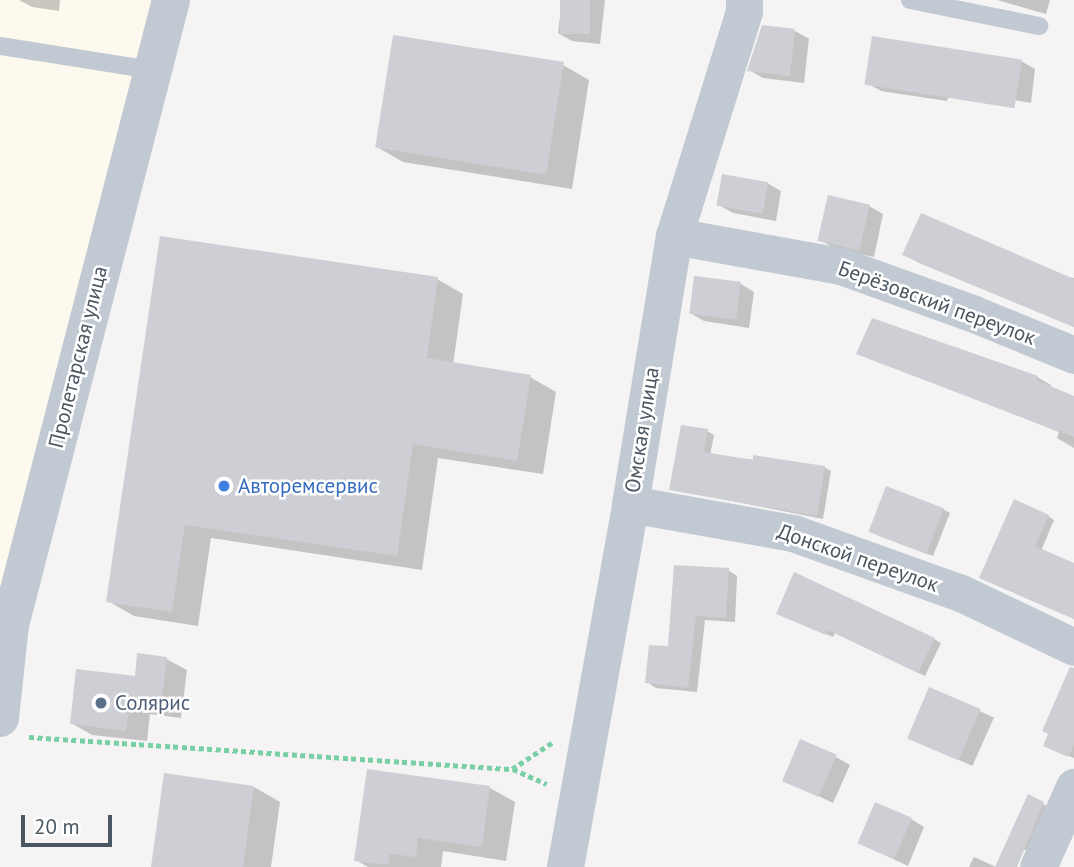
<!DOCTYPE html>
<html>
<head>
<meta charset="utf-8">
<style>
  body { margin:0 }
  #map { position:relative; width:1074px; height:867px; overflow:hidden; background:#f5f3f3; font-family:"PT Sans",sans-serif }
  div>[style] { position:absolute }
  .commercial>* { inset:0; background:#fdf9ef }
  .shadow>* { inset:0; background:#0003; transform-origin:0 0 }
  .building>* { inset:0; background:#cdcfd5; transform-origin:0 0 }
  .path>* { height:4.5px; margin-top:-2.25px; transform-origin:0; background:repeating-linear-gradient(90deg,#7ad0a6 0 5px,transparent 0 8.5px) }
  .service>* { height:18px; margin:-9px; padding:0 9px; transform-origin:9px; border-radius:9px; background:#c1cad2 }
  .minor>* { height:37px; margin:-18.5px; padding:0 18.5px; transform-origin:18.5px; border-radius:18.5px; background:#c1cad2 }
  .tertiary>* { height:38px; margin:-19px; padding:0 19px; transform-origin:19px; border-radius:19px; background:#c1cad2 }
  .dots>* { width:19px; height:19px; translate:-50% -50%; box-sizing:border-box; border:4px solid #fff; border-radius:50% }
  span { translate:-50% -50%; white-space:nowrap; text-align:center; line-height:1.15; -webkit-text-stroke:5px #fff; paint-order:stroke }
  .street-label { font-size:21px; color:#4a5661 }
  .shop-label { font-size:21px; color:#366cbe }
  .left { translate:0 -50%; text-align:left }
  .service-label { font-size:21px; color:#4e5e75 }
  .scale { position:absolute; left:21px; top:815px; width:91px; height:32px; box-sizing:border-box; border:4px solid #4a5661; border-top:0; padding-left:9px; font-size:21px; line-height:24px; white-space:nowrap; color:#4a5661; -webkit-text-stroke:5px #fff; paint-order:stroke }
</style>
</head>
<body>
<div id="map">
  <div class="commercial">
    <i style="clip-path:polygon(0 0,152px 0,0 611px)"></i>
  </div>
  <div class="shadow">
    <i style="clip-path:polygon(19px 0,60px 0,59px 11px,32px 7px)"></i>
    <i style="clip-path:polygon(562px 0,605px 0,600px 44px,572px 41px,558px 33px)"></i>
    <i style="clip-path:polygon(997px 0,1050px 0,1046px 14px)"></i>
    <i style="clip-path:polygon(795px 31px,809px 39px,804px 83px,763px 78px,749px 70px)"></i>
    <i style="clip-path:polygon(1021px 61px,1035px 69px,1031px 103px,951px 88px,947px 101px,881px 91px,867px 83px)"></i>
    <i style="clip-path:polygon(563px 65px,589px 80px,572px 189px,403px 162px,377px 147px)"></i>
    <i style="clip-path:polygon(767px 183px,781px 191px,776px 221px,733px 213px,719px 205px)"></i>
    <i style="clip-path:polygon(869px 206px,883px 214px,874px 257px,834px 248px,820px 240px)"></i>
    <i style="clip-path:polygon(162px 238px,437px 279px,463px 294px,453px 365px,530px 377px,556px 392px,543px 474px,438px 458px,422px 570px,211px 538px,198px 626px,134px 616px,108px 601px)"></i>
    <i style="clip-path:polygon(904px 254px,1074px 278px,1074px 327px,917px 262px)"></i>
    <i style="clip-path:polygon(741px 284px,754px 292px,749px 328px,704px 321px,690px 313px)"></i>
    <i style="clip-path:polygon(858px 353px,1037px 377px,1051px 385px,1050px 388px,1074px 398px,1074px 448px,1057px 438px,1059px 432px)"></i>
    <i style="clip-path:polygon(707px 431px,714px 435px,710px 455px,824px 467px,831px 471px,823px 519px,671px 489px)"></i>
    <i style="clip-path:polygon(943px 509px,950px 513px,933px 556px,877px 535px)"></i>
    <i style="clip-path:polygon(1048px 516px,1054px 520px,1041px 551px,1074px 565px,1074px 619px,988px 581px)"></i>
    <i style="clip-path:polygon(728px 570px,737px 576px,735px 622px,705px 620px,697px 692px,656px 688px,647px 682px)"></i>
    <i style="clip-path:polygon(785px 617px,934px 639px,941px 643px,925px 676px,835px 633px,833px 637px)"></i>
    <i style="clip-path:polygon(166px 659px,187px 670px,181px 718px,150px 714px,147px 741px,92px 735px,71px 723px)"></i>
    <i style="left:930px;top:689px;width:70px;height:53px;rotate:24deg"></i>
    <i style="clip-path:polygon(1074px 692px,1074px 758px,1051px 749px)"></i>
    <i style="clip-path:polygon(836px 757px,850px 765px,833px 803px,785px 780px)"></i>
    <i style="clip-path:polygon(254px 787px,280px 802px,271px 867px,153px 867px)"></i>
    <i style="clip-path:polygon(490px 788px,515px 802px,506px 861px,443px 851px,441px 867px,368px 867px,356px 860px)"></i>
    <i style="clip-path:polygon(1029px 797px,1057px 811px,1037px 855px,1023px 849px)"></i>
    <i style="clip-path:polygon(911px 819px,924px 827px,908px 866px,859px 843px)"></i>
    <i style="clip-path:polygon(974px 857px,996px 867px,969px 867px)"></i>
  </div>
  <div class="building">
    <i style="left:560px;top:0;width:30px;height:34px"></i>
    <i style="clip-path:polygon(762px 25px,795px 29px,790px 76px,747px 71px)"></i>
    <i style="left:393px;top:35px;width:173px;height:114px;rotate:9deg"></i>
    <i style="left:872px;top:36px;width:152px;height:49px;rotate:9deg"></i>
    <i style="left:722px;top:174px;width:47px;height:32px;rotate:10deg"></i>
    <i style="left:828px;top:195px;width:43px;height:47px;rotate:13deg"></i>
    <i style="clip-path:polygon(921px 213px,1074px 279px,1074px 327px,902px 255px)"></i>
    <i style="clip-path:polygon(160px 236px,438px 277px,427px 358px,531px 375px,517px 461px,413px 444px,397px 556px,185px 525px,172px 612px,106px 602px)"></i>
    <i style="left:694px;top:276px;width:47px;height:38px;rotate:7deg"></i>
    <i style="clip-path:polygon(872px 318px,1038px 376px,1036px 380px,1074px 396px,1074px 437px,856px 354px)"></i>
    <i style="clip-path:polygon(681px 425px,708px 429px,704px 452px,753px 460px,753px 455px,825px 466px,817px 516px,669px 490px)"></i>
    <i style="left:886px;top:486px;width:62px;height:49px;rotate:21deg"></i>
    <i style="clip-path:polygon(1014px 499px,1049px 515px,1035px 546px,1074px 563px,1074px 619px,979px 578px)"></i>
    <i style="clip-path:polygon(674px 565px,729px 568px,726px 618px,696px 616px,688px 688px,645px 683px,649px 645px,668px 646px)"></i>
    <i style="clip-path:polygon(794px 572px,935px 638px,918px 673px,828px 630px,826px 635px,776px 614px)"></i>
    <i style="clip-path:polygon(137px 653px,167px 657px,161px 707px,130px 703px,126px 731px,70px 724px,76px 669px,135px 676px)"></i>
    <i style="clip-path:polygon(1070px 667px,1074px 668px,1074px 745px,1068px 757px,1043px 746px,1048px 734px,1042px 731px)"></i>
    <i style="left:929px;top:687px;width:56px;height:56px;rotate:23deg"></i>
    <i style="left:800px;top:739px;width:40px;height:46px;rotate:23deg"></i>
    <i style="clip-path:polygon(367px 769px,490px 786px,482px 847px,418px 838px,416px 857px,390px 854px,388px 865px,354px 861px)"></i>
    <i style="clip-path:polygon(164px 773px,254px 786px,243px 867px,151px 867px)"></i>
    <i style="clip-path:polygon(1028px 794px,1044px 802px,1017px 867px,995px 867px)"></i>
    <i style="left:875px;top:802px;width:40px;height:45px;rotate:23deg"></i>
  </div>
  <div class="path">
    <i style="left:29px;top:737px;width:484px;rotate:3.8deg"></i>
    <i style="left:512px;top:769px;width:49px;rotate:-33.4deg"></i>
    <i style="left:513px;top:769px;width:37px;rotate:24deg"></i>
  </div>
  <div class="service">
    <i style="left:910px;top:0;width:132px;rotate:11.4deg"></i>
    <i style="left:0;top:46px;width:153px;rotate:9deg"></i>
  </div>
  <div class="minor">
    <i style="left:674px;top:236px;width:170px;rotate:10.2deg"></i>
    <i style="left:841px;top:266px;width:141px;rotate:19.8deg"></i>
    <i style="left:974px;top:314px;width:108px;rotate:22.3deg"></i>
    <i style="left:630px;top:504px;width:166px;rotate:10.1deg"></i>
    <i style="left:793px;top:533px;width:178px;rotate:19.7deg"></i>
    <i style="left:961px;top:593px;width:125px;rotate:25.5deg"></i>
    <i style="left:565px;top:867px;width:369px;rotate:-79.8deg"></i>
    <i style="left:630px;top:504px;width:272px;rotate:-80.7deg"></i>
    <i style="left:674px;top:236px;width:236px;rotate:-72.7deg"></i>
    <i style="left:744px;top:11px;width:11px;rotate:-90deg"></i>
    <i style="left:1038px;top:867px;width:88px;rotate:-65.8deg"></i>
  </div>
  <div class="tertiary">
    <i style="left:0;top:718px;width:94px;rotate:-83.9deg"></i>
    <i style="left:10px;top:625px;width:645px;rotate:-75.55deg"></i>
  </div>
  <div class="dots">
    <i style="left:224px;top:486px;background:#3f7fe0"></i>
    <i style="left:101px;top:703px;background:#5c6f8a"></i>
  </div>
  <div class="street-label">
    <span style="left:937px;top:303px;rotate:20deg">Берёзовский переулок</span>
    <span style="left:78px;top:357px;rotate:-76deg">Пролетарская улица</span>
    <span style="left:642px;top:430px;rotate:-81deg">Омская улица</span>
    <span style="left:858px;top:558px;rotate:19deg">Донской переулок</span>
  </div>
  <div class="shop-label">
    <span class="left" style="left:238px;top:486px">Авторемсервис</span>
  </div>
  <div class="service-label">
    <span class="left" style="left:115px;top:703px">Солярис</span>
  </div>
  <div class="scale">20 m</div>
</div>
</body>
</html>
